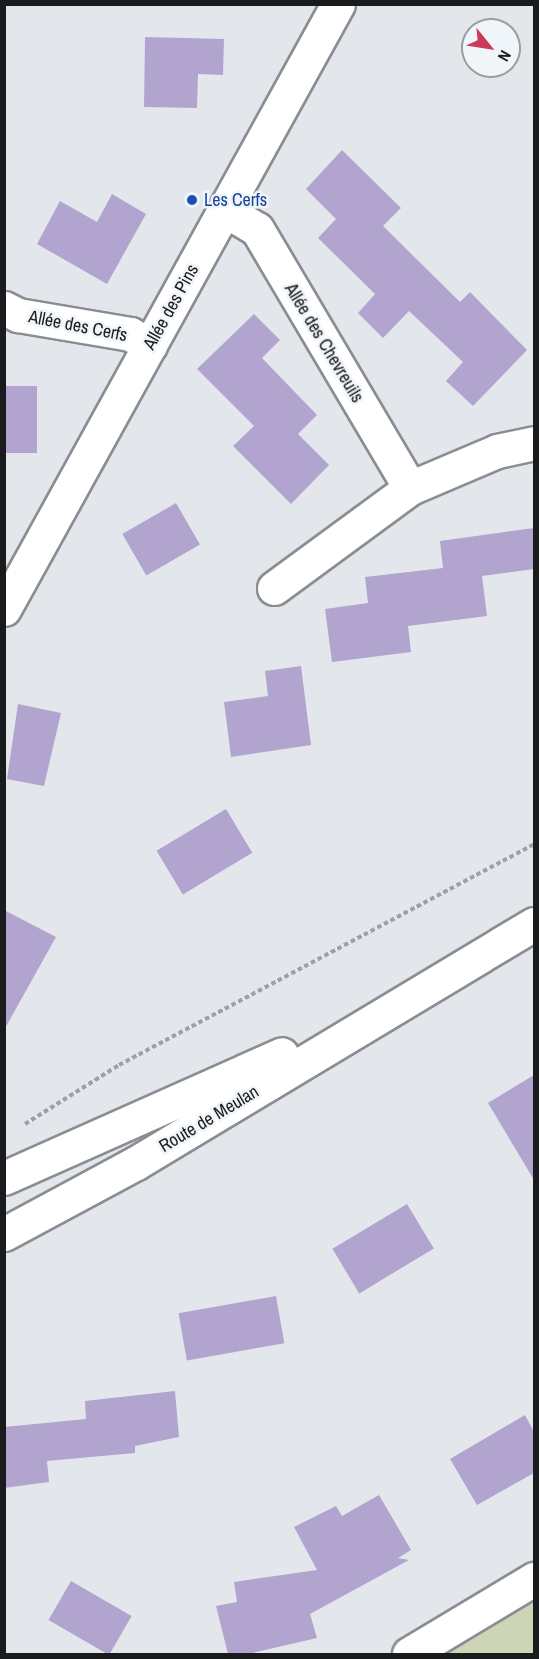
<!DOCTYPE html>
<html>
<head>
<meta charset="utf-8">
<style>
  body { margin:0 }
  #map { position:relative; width:539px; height:1659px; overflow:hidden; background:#e3e7ec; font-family:"Archivo Narrow",sans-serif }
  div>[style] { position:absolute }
  .green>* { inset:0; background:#cdd5b6 }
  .building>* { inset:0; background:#b1a4cf; transform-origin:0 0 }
  .path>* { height:4px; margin-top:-2px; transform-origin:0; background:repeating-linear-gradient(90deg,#9da0a4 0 4.5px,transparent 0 7.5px) }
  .roads { filter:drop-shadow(2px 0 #8a8e92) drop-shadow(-2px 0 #8a8e92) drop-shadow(0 2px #8a8e92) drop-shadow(0 -2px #8a8e92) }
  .street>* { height:33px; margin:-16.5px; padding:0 16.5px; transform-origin:16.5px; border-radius:16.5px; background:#fff }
  .secondary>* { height:33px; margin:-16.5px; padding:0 16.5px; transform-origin:16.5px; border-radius:16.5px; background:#fff }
  .dots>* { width:16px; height:16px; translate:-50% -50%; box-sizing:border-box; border:3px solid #f0f5f9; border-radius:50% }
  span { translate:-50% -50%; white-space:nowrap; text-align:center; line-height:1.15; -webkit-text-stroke:5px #f0f5f9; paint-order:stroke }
  .transit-label { font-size:18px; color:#164399 }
  .left { translate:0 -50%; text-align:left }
  .street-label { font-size:18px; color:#1a1b1d }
  .frame { position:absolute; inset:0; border:6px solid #1a1b1d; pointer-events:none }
  .north { position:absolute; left:461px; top:18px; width:60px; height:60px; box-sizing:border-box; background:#f0f5f9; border:2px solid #9a9ea1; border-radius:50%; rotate:120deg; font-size:16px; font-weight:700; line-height:24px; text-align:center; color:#1a1b1d }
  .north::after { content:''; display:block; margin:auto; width:21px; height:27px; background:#cb3b59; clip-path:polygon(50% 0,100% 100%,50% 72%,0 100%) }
</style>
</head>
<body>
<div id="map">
  <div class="green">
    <i style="clip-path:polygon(534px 1593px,534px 1654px,431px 1654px)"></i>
  </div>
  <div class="building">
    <i style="clip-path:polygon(145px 37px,224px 39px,223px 75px,198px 74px,197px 108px,144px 107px)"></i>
    <i style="clip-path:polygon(342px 150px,401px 208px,383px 226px,460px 302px,470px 292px,527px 350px,473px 406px,446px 381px,463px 362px,409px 311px,383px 338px,358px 313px,375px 294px,318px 238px,336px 219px,306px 189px)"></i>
    <i style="clip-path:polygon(112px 194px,146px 214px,107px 284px,37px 244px,60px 201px,97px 222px)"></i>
    <i style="clip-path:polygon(254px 314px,280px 340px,262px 358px,317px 415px,298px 434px,329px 465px,291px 504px,233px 446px,254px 426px,197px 369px)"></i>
    <i style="left:37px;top:386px;width:67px;height:33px;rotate:90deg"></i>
    <i style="left:176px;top:503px;width:48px;height:62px;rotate:60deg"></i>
    <i style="clip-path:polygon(534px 528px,534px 569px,482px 576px,487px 616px,408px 626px,411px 652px,332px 662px,325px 609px,368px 603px,365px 577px,443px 568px,440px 541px)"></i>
    <i style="clip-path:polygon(301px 666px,311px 745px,231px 757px,224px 702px,268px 696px,265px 671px)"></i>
    <i style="clip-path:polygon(18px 704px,61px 713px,44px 786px,7px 779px)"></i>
    <i style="left:226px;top:809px;width:51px;height:81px;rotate:59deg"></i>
    <i style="clip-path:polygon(4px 910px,56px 937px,4px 1030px)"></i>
    <i style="clip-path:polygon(534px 1075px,534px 1180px,488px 1103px)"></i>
    <i style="left:407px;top:1204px;width:52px;height:87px;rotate:59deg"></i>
    <i style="left:276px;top:1296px;width:48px;height:99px;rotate:80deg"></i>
    <i style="clip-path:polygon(175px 1391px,179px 1437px,135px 1446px,135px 1453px,47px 1461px,49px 1482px,4px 1488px,4px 1427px,86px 1419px,85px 1401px)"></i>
    <i style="clip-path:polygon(525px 1415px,534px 1432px,534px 1473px,477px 1505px,450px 1459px)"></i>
    <i style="clip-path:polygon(379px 1495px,411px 1550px,398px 1558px,409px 1560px,310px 1614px,317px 1638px,248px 1654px,228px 1654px,216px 1606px,237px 1602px,234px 1582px,317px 1570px,294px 1527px,336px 1506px,342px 1516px)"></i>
    <i style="left:71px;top:1581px;width:70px;height:45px;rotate:30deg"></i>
  </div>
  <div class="path">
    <i style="left:25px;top:1124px;width:111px;rotate:-32.1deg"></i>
    <i style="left:119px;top:1065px;width:470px;rotate:-28deg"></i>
  </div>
  <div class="roads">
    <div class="street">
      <i style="left:225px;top:210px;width:37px;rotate:31deg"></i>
      <i style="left:257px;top:229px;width:301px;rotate:59.4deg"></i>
      <i style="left:4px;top:308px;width:16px;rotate:27deg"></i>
      <i style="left:18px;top:315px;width:114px;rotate:9.6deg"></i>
      <i style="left:130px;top:334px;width:23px;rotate:29deg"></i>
      <i style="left:274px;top:588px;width:169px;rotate:-36.3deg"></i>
      <i style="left:410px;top:488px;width:95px;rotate:-23deg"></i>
      <i style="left:497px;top:451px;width:38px;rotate:-12deg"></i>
      <i style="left:4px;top:609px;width:691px;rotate:-61.1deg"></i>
      <i style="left:409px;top:1654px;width:146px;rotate:-31deg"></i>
    </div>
    <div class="secondary">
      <i style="left:4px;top:1178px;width:304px;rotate:-24deg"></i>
      <i style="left:4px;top:1234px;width:150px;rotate:-28.3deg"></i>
      <i style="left:136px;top:1163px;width:464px;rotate:-31deg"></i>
    </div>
  </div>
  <div class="dots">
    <i style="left:192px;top:200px;background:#1a4fb4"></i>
  </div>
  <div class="transit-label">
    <span class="left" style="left:204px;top:200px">Les Cerfs</span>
  </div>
  <div class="street-label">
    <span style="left:171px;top:307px;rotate:-61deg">Allée des Pins</span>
    <span style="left:78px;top:326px;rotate:11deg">Allée des Cerfs</span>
    <span style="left:324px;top:343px;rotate:59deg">Allée des Chevreuils</span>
    <span style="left:209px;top:1119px;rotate:-31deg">Route de Meulan</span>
  </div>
  <div class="frame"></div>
  <div class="north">N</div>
</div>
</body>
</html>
